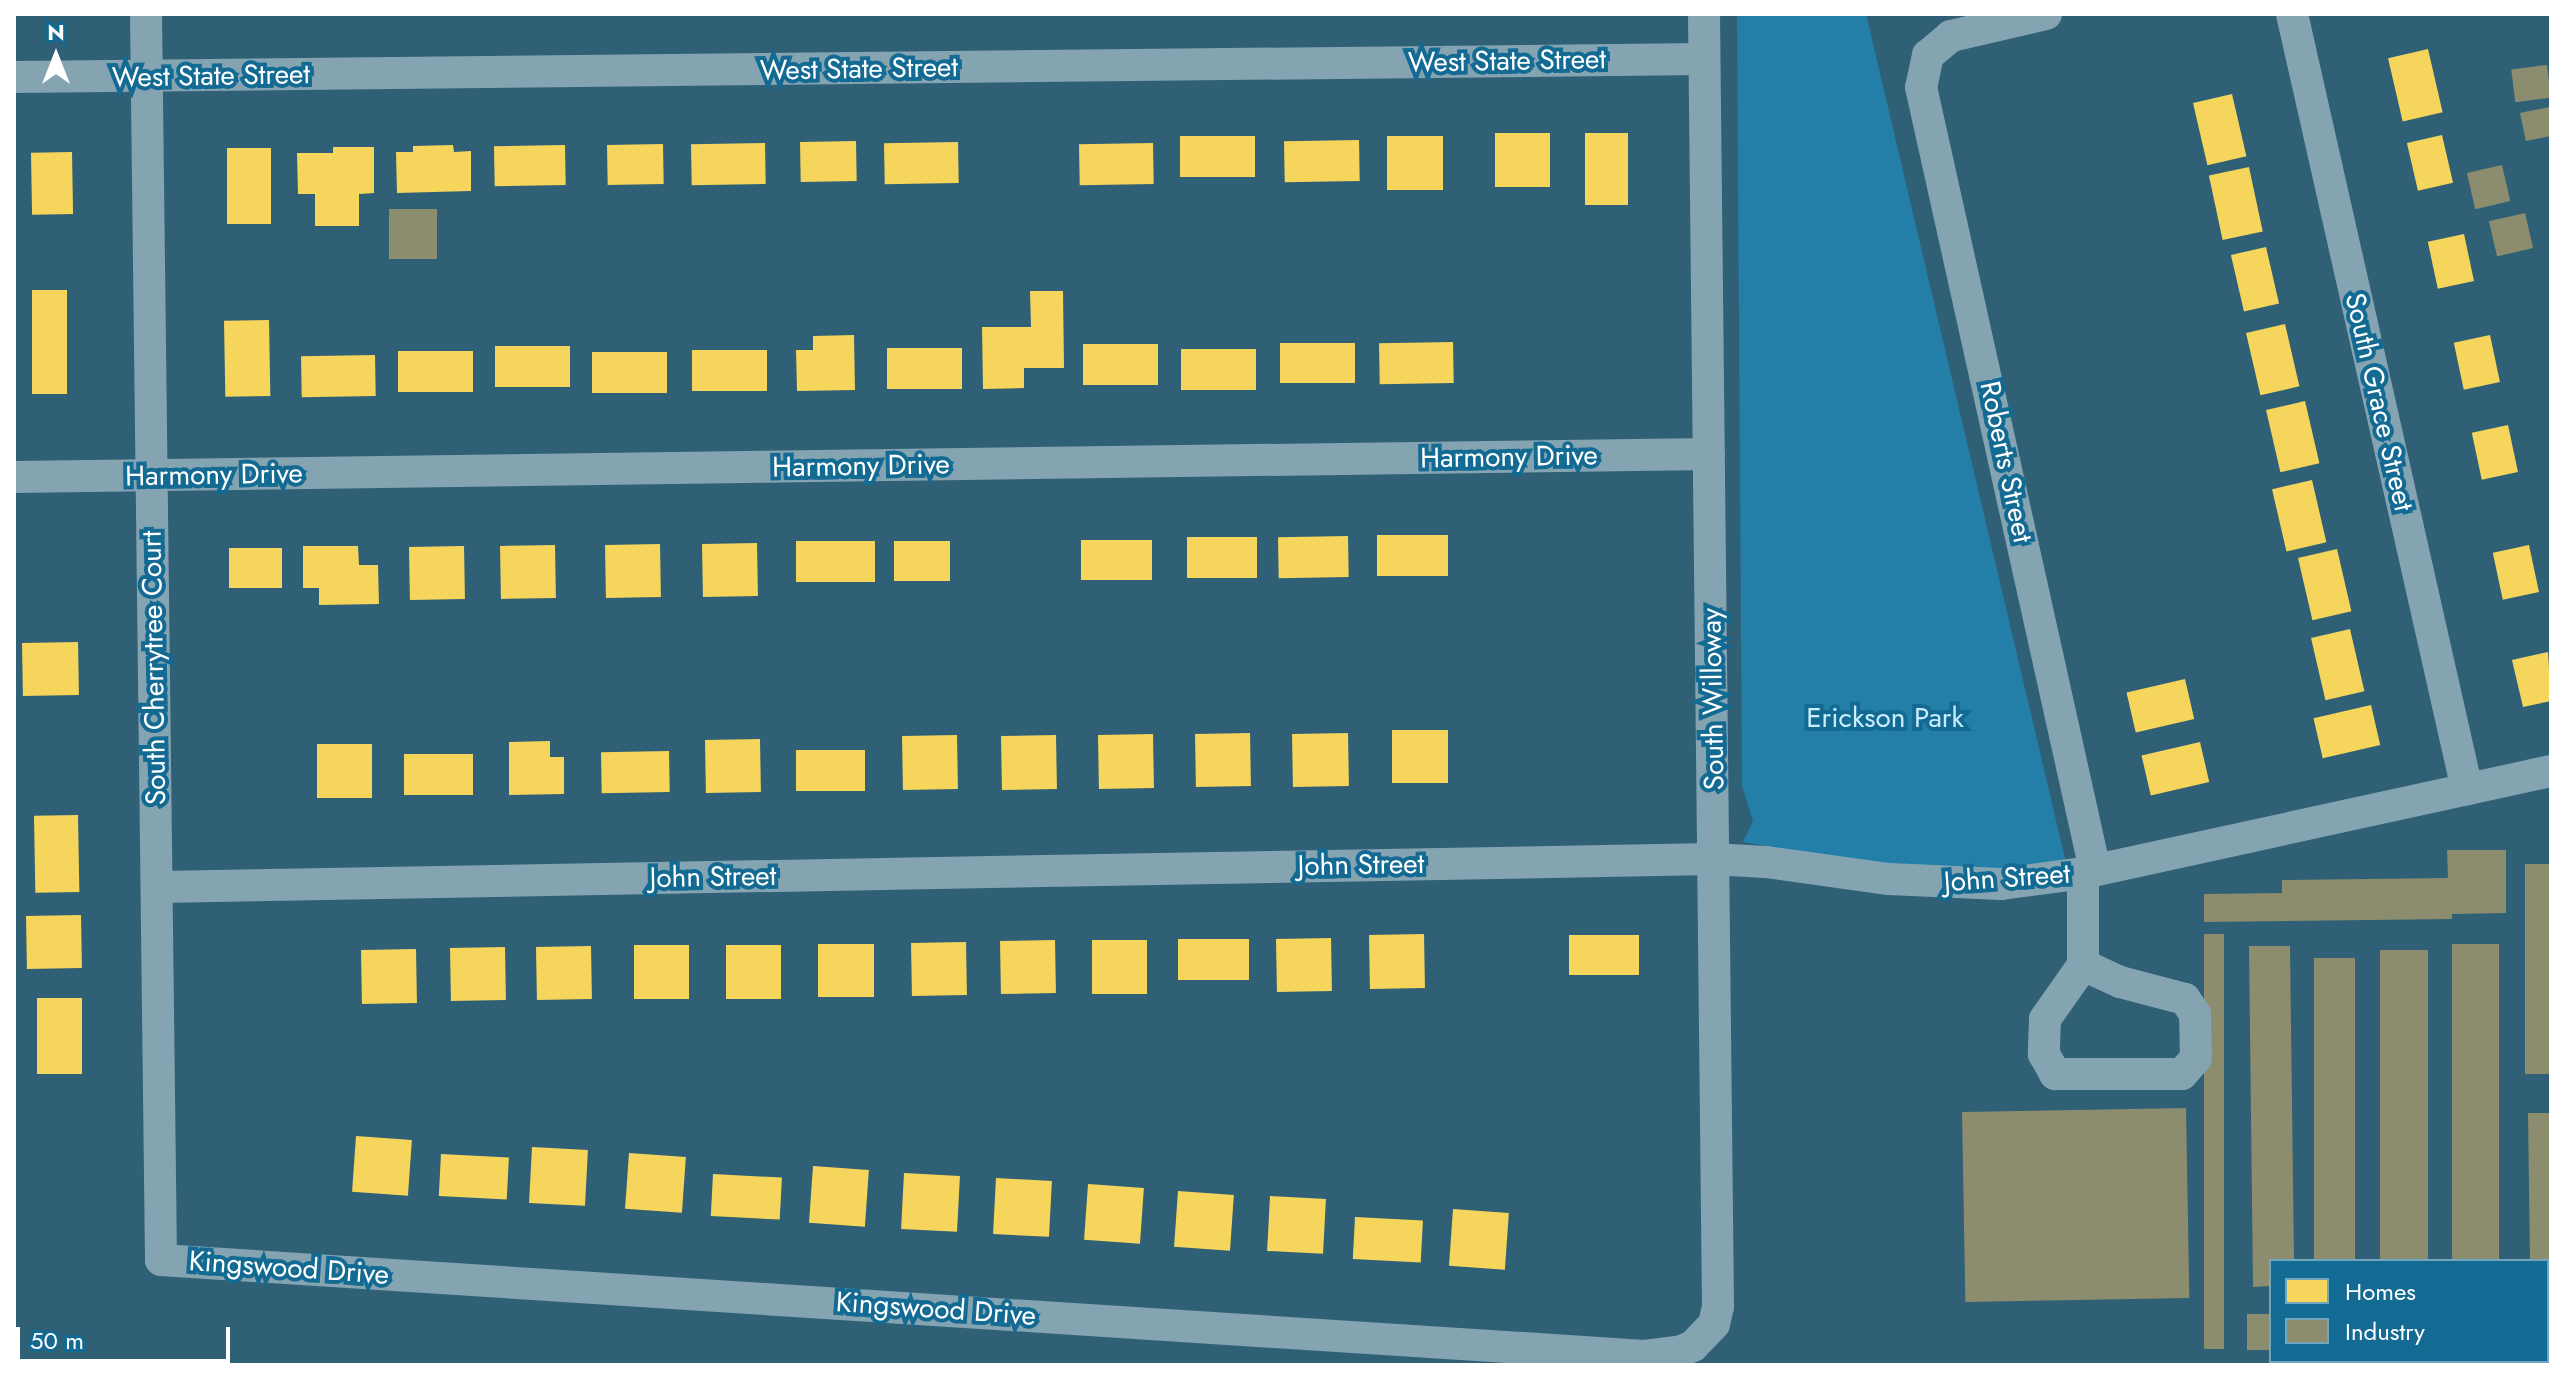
<!DOCTYPE html>
<html>
<head>
<meta charset="utf-8">
<style>
  body { margin:0 }
  #map { position:relative; width:2565px; height:1379px; overflow:hidden; background:#306076; font-family:Jost,sans-serif }
  div>[style] { position:absolute }
  .green>* { inset:0; background:#247fa8 }
  .homes>* { inset:0; background:#f6d55c; transform-origin:0 0 }
  .industry>* { inset:0; background:#8c8c6e; transform-origin:0 0 }
  .minor>* { height:32px; margin:-16px; padding:0 16px; transform-origin:16px; border-radius:16px; background:#85a4b2 }
  span { translate:-50% -50%; white-space:nowrap; text-align:center; line-height:1.15; -webkit-text-stroke:8px #136a93; paint-order:stroke }
  .street-label { font-size:28px; color:#fff }
  .park-label { font-size:28px; color:#c9edfd }
  .frame { position:absolute; inset:0; border:16px solid #fff; pointer-events:none }
  .legend { position:absolute; left:2269px; top:1259px; width:280px; height:104px; box-sizing:border-box; background:#136a93; border:2px solid #71a6be; margin:0; padding:10px 14px; list-style:none; font-size:24px; color:#fff }
  .legend li { display:flex; align-items:center; gap:16px; height:40px }
  .legend b { width:40px; border:2px solid #71a6be }
  .north { position:absolute; left:16px; top:16px; width:80px; height:80px; -webkit-text-stroke:6px #136a93; paint-order:stroke; rotate:0deg; font-size:22px; font-weight:700; line-height:32px; text-align:center; color:#fff }
  .north::after { content:''; display:block; margin:auto; width:28px; height:36px; background:#fff; clip-path:polygon(50% 0,100% 100%,50% 72%,0 100%) }
  .scale { position:absolute; left:16px; top:1327px; width:214px; height:36px; box-sizing:border-box; border:4px solid #fff; border-top:0; padding-left:10px; font-size:24px; line-height:28px; white-space:nowrap; color:#fff; -webkit-text-stroke:6px #136a93; paint-order:stroke }
</style>
</head>
<body>
<div id="map">
  <div class="green">
    <i style="clip-path:polygon(1737px 14px,1866px 14px,2067px 867px,1947px 877px,1743px 842px,1753px 821px,1742px 786px)"></i>
  </div>
  <div class="homes">
    <i style="left:2428px;top:49px;width:65px;height:41px;rotate:77deg"></i>
    <i style="left:2232px;top:94px;width:64px;height:40px;rotate:77deg"></i>
    <i style="left:1495px;top:133px;width:55px;height:54px"></i>
    <i style="left:1585px;top:133px;width:43px;height:72px"></i>
    <i style="left:2442px;top:135px;width:49px;height:36px;rotate:77deg"></i>
    <i style="left:1255px;top:136px;width:41px;height:75px;rotate:90deg"></i>
    <i style="left:1443px;top:136px;width:54px;height:56px;rotate:90deg"></i>
    <i style="left:1359px;top:140px;width:41px;height:75px;rotate:89deg"></i>
    <i style="left:856px;top:141px;width:40px;height:56px;rotate:89deg"></i>
    <i style="left:958px;top:142px;width:41px;height:74px;rotate:89deg"></i>
    <i style="left:765px;top:143px;width:41px;height:74px;rotate:89deg"></i>
    <i style="left:1153px;top:143px;width:41px;height:74px;rotate:89deg"></i>
    <i style="left:663px;top:144px;width:40px;height:56px;rotate:89deg"></i>
    <i style="clip-path:polygon(453px 145px,454px 152px,471px 151px,471px 191px,397px 193px,396px 152px,413px 152px,413px 146px)"></i>
    <i style="left:565px;top:145px;width:40px;height:71px;rotate:89deg"></i>
    <i style="clip-path:polygon(333px 147px,374px 147px,374px 193px,359px 194px,359px 226px,315px 226px,315px 194px,298px 194px,297px 153px,333px 153px)"></i>
    <i style="left:227px;top:148px;width:44px;height:76px"></i>
    <i style="left:72px;top:152px;width:62px;height:41px;rotate:89deg"></i>
    <i style="left:2249px;top:167px;width:66px;height:41px;rotate:78deg"></i>
    <i style="left:2464px;top:234px;width:48px;height:37px;rotate:78deg"></i>
    <i style="left:2266px;top:247px;width:58px;height:36px;rotate:77deg"></i>
    <i style="left:32px;top:290px;width:35px;height:104px"></i>
    <i style="clip-path:polygon(1030px 291px,1063px 291px,1064px 368px,1024px 368px,1024px 388px,983px 389px,982px 327px,1031px 327px)"></i>
    <i style="left:269px;top:320px;width:76px;height:45px;rotate:89deg"></i>
    <i style="left:2285px;top:324px;width:64px;height:40px;rotate:77deg"></i>
    <i style="clip-path:polygon(854px 335px,855px 390px,797px 391px,796px 350px,813px 350px,813px 336px)"></i>
    <i style="left:2490px;top:335px;width:48px;height:37px;rotate:78deg"></i>
    <i style="left:1453px;top:342px;width:41px;height:74px;rotate:89deg"></i>
    <i style="left:1355px;top:343px;width:40px;height:75px;rotate:90deg"></i>
    <i style="left:1158px;top:344px;width:41px;height:75px;rotate:90deg"></i>
    <i style="left:495px;top:346px;width:75px;height:41px"></i>
    <i style="left:887px;top:348px;width:75px;height:41px"></i>
    <i style="left:1256px;top:349px;width:41px;height:75px;rotate:90deg"></i>
    <i style="left:692px;top:350px;width:75px;height:41px"></i>
    <i style="left:473px;top:351px;width:41px;height:75px;rotate:90deg"></i>
    <i style="left:667px;top:352px;width:41px;height:75px;rotate:90deg"></i>
    <i style="left:375px;top:355px;width:41px;height:74px;rotate:89deg"></i>
    <i style="left:2305px;top:401px;width:64px;height:40px;rotate:77deg"></i>
    <i style="left:2508px;top:425px;width:48px;height:37px;rotate:78deg"></i>
    <i style="left:2312px;top:480px;width:64px;height:41px;rotate:77deg"></i>
    <i style="left:1377px;top:535px;width:71px;height:41px"></i>
    <i style="left:1348px;top:536px;width:41px;height:70px;rotate:89deg"></i>
    <i style="left:1187px;top:537px;width:70px;height:41px"></i>
    <i style="left:1081px;top:540px;width:71px;height:40px"></i>
    <i style="left:875px;top:541px;width:41px;height:79px;rotate:90deg"></i>
    <i style="left:894px;top:541px;width:56px;height:40px"></i>
    <i style="left:757px;top:543px;width:53px;height:55px;rotate:89deg"></i>
    <i style="left:660px;top:544px;width:53px;height:55px;rotate:89deg"></i>
    <i style="left:555px;top:545px;width:53px;height:55px;rotate:89deg"></i>
    <i style="left:2529px;top:545px;width:48px;height:37px;rotate:78deg"></i>
    <i style="clip-path:polygon(303px 546px,358px 546px,359px 565px,378px 565px,379px 604px,319px 605px,319px 588px,303px 588px)"></i>
    <i style="left:464px;top:546px;width:53px;height:55px;rotate:89deg"></i>
    <i style="left:282px;top:548px;width:40px;height:53px;rotate:90deg"></i>
    <i style="left:2337px;top:549px;width:64px;height:40px;rotate:77deg"></i>
    <i style="left:2350px;top:629px;width:64px;height:40px;rotate:77deg"></i>
    <i style="left:78px;top:642px;width:53px;height:56px;rotate:89deg"></i>
    <i style="clip-path:polygon(2548px 652px,2551px 701px,2523px 707px,2512px 660px)"></i>
    <i style="left:2185px;top:679px;width:41px;height:60px;rotate:77deg"></i>
    <i style="left:2371px;top:705px;width:41px;height:59px;rotate:77deg"></i>
    <i style="left:1448px;top:730px;width:53px;height:56px;rotate:90deg"></i>
    <i style="left:1250px;top:733px;width:53px;height:55px;rotate:89deg"></i>
    <i style="left:1348px;top:733px;width:53px;height:56px;rotate:89deg"></i>
    <i style="left:1153px;top:734px;width:54px;height:55px;rotate:89deg"></i>
    <i style="left:957px;top:735px;width:54px;height:55px;rotate:89deg"></i>
    <i style="left:1056px;top:735px;width:54px;height:55px;rotate:89deg"></i>
    <i style="left:760px;top:739px;width:53px;height:55px;rotate:89deg"></i>
    <i style="clip-path:polygon(550px 741px,550px 757px,564px 757px,564px 794px,509px 795px,509px 742px)"></i>
    <i style="left:2200px;top:742px;width:41px;height:60px;rotate:77deg"></i>
    <i style="left:317px;top:744px;width:55px;height:54px"></i>
    <i style="left:865px;top:750px;width:41px;height:69px;rotate:90deg"></i>
    <i style="left:669px;top:751px;width:41px;height:68px;rotate:89deg"></i>
    <i style="left:473px;top:754px;width:41px;height:69px;rotate:90deg"></i>
    <i style="left:78px;top:815px;width:77px;height:44px;rotate:89deg"></i>
    <i style="left:81px;top:915px;width:53px;height:55px;rotate:89deg"></i>
    <i style="left:1424px;top:934px;width:54px;height:55px;rotate:89deg"></i>
    <i style="left:1569px;top:935px;width:70px;height:40px"></i>
    <i style="left:1331px;top:938px;width:53px;height:55px;rotate:89deg"></i>
    <i style="left:1178px;top:939px;width:71px;height:41px"></i>
    <i style="left:1055px;top:940px;width:53px;height:55px;rotate:89deg"></i>
    <i style="left:1092px;top:940px;width:55px;height:54px"></i>
    <i style="left:966px;top:942px;width:53px;height:55px;rotate:89deg"></i>
    <i style="left:874px;top:944px;width:53px;height:56px;rotate:90deg"></i>
    <i style="left:634px;top:945px;width:55px;height:54px"></i>
    <i style="left:726px;top:945px;width:55px;height:54px"></i>
    <i style="left:591px;top:946px;width:53px;height:55px;rotate:89deg"></i>
    <i style="left:505px;top:947px;width:53px;height:55px;rotate:89deg"></i>
    <i style="left:416px;top:949px;width:54px;height:55px;rotate:89deg"></i>
    <i style="left:37px;top:998px;width:45px;height:76px"></i>
    <i style="left:356px;top:1136px;width:56px;height:56px;rotate:4deg"></i>
    <i style="left:532px;top:1147px;width:56px;height:56px;rotate:3deg"></i>
    <i style="left:629px;top:1153px;width:57px;height:56px;rotate:4deg"></i>
    <i style="left:441px;top:1154px;width:68px;height:42px;rotate:3deg"></i>
    <i style="left:813px;top:1166px;width:56px;height:57px;rotate:4deg"></i>
    <i style="left:904px;top:1173px;width:56px;height:56px;rotate:3deg"></i>
    <i style="left:713px;top:1174px;width:69px;height:42px;rotate:3deg"></i>
    <i style="left:996px;top:1178px;width:56px;height:56px;rotate:3deg"></i>
    <i style="left:1088px;top:1184px;width:56px;height:56px;rotate:4deg"></i>
    <i style="left:1178px;top:1191px;width:56px;height:56px;rotate:4deg"></i>
    <i style="left:1270px;top:1196px;width:56px;height:55px;rotate:3deg"></i>
    <i style="left:1453px;top:1209px;width:56px;height:57px;rotate:4deg"></i>
    <i style="left:1355px;top:1217px;width:68px;height:42px;rotate:3deg"></i>
  </div>
  <div class="industry">
    <i style="left:2547px;top:65px;width:33px;height:36px;rotate:83deg"></i>
    <i style="clip-path:polygon(2550px 107px,2551px 136px,2526px 141px,2520px 113px)"></i>
    <i style="left:2502px;top:165px;width:37px;height:36px;rotate:77deg"></i>
    <i style="left:437px;top:209px;width:50px;height:48px;rotate:90deg"></i>
    <i style="left:2525px;top:213px;width:36px;height:37px;rotate:77deg"></i>
    <i style="clip-path:polygon(2447px 850px,2506px 850px,2506px 913px,2452px 914px,2452px 919px,2204px 922px,2204px 894px,2282px 893px,2282px 880px,2448px 878px)"></i>
    <i style="left:2525px;top:864px;width:26px;height:210px"></i>
    <i style="left:2204px;top:934px;width:20px;height:415px"></i>
    <i style="left:2452px;top:944px;width:47px;height:317px"></i>
    <i style="clip-path:polygon(2249px 946px,2290px 946px,2294px 1261px,2271px 1261px,2271px 1286px,2253px 1287px)"></i>
    <i style="left:2380px;top:950px;width:48px;height:311px"></i>
    <i style="left:2314px;top:958px;width:41px;height:303px"></i>
    <i style="left:2186px;top:1108px;width:190px;height:224px;rotate:89deg"></i>
    <i style="clip-path:polygon(2528px 1113px,2551px 1113px,2551px 1271px,2547px 1271px,2547px 1261px,2530px 1261px)"></i>
    <i style="left:2551px;top:1296px;width:36px;height:4px;rotate:90deg"></i>
    <i style="left:2271px;top:1314px;width:36px;height:24px;rotate:90deg"></i>
  </div>
  <div class="minor">
    <i style="left:146px;top:14px;width:1246px;rotate:89.31deg"></i>
    <i style="left:161px;top:1260px;width:1486px;rotate:3.7deg"></i>
    <i style="left:1644px;top:1356px;width:35px;rotate:-7deg"></i>
    <i style="left:1679px;top:1352px;width:15px;rotate:-23deg"></i>
    <i style="left:1693px;top:1346px;width:30px;rotate:-46deg"></i>
    <i style="left:1714px;top:1324px;width:17px;rotate:-77deg"></i>
    <i style="left:1718px;top:1307px;width:1293px;rotate:-90.62deg"></i>
    <i style="left:2046px;top:14px;width:98px;rotate:167deg"></i>
    <i style="left:1951px;top:36px;width:30px;rotate:140deg"></i>
    <i style="left:1928px;top:55px;width:33px;rotate:102deg"></i>
    <i style="left:1921px;top:87px;width:802px;rotate:77.47deg"></i>
    <i style="left:2292px;top:14px;width:795px;rotate:77.28deg"></i>
    <i style="left:14px;top:77px;width:1690px;rotate:-0.61deg"></i>
    <i style="left:14px;top:477px;width:1695px;rotate:-0.78deg"></i>
    <i style="left:2083px;top:873px;width:92px;rotate:90deg"></i>
    <i style="left:2083px;top:965px;width:66px;rotate:125.1deg"></i>
    <i style="left:2045px;top:1019px;width:35px;rotate:92deg"></i>
    <i style="left:2044px;top:1054px;width:23px;rotate:61deg"></i>
    <i style="left:2055px;top:1074px;width:127px"></i>
    <i style="left:2182px;top:1074px;width:21px;rotate:-49deg"></i>
    <i style="left:2196px;top:1058px;width:44px;rotate:-91.3deg"></i>
    <i style="left:2195px;top:1014px;width:18px;rotate:-124deg"></i>
    <i style="left:2185px;top:999px;width:67px;rotate:-165.3deg"></i>
    <i style="left:2120px;top:982px;width:41px;rotate:-155.3deg"></i>
    <i style="left:158px;top:887px;width:1554px;rotate:-1.03deg"></i>
    <i style="left:1712px;top:859px;width:54px;rotate:3.2deg"></i>
    <i style="left:1766px;top:862px;width:124px;rotate:7.9deg"></i>
    <i style="left:1889px;top:879px;width:112px;rotate:2.6deg"></i>
    <i style="left:2001px;top:884px;width:83px;rotate:-7.6deg"></i>
    <i style="left:2083px;top:873px;width:479px;rotate:-12.3deg"></i>
  </div>
  <div class="street-label">
    <span style="left:1507px;top:61px;rotate:-1deg">West State Street</span>
    <span style="left:859px;top:69px;rotate:-1deg">West State Street</span>
    <span style="left:211px;top:76px;rotate:-1deg">West State Street</span>
    <span style="left:2379px;top:402px;rotate:77deg">South Grace Street</span>
    <span style="left:1509px;top:457px;rotate:-1deg">Harmony Drive</span>
    <span style="left:2006px;top:462px;rotate:78deg">Roberts Street</span>
    <span style="left:861px;top:466px;rotate:-1deg">Harmony Drive</span>
    <span style="left:214px;top:475px;rotate:-1deg">Harmony Drive</span>
    <span style="left:154px;top:668px;rotate:-91deg">South Cherrytree Court</span>
    <span style="left:1713px;top:699px;rotate:-91deg">South Willoway</span>
    <span style="left:1361px;top:865px;rotate:-1deg">John Street</span>
    <span style="left:713px;top:877px;rotate:-1deg">John Street</span>
    <span style="left:2007px;top:878px;rotate:-4deg">John Street</span>
    <span style="left:289px;top:1268px;rotate:4deg">Kingswood Drive</span>
    <span style="left:936px;top:1309px;rotate:4deg">Kingswood Drive</span>
  </div>
  <div class="park-label">
    <span style="left:1885px;top:718px">Erickson Park</span>
  </div>
  <div class="frame"></div>
  <ul class="legend">
  <li><b style="height:22px;background:#f6d55c"></b>Homes</li>
  <li><b style="height:22px;background:#8c8c6e"></b>Industry</li>
  </ul>
  <div class="north">N</div>
  <div class="scale">50 m</div>
</div>
</body>
</html>
